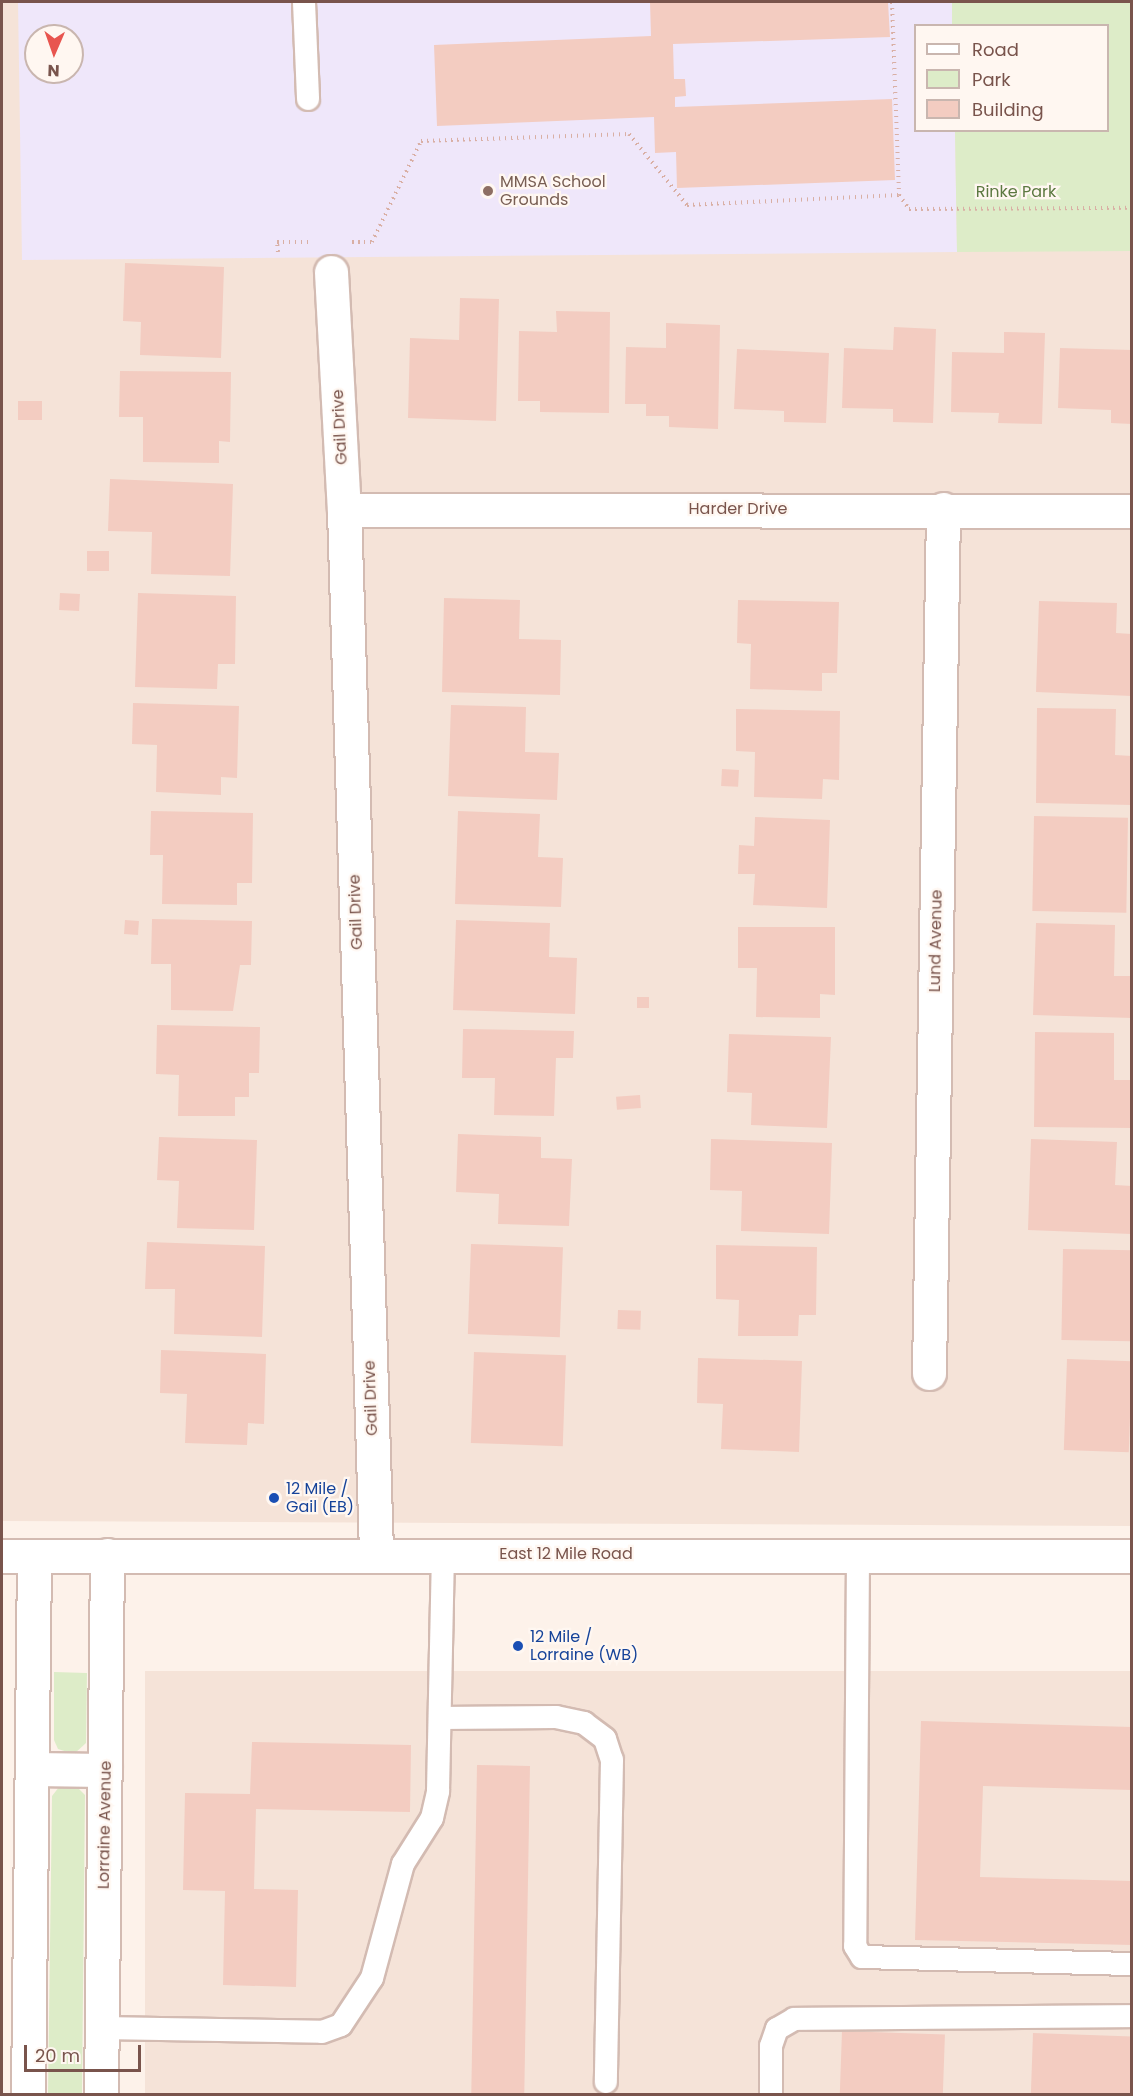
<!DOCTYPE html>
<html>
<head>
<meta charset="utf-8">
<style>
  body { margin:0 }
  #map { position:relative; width:1133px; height:2096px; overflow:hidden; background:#fdf2ea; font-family:Poppins,sans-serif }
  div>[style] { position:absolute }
  .residential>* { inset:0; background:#f5e3d8; transform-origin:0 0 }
  .education>* { inset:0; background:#efe7fa }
  .green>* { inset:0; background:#ddecc8 }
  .building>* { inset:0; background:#f3ccc1; transform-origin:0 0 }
  .path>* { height:4px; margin-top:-2px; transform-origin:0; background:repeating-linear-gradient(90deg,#d9afa4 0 1.5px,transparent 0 6px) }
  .roads { filter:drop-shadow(2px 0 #d3bbb2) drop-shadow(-2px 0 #d3bbb2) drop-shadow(0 2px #d3bbb2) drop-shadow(0 -2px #d3bbb2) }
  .lane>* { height:22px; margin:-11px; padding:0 11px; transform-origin:11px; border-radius:11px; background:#fff }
  .street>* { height:33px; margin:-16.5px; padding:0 16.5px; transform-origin:16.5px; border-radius:16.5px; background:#fff }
  .secondary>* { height:33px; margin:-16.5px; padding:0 16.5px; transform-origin:16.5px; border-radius:16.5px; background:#fff }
  .dots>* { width:16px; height:16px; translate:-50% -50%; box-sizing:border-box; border:3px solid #fff7f1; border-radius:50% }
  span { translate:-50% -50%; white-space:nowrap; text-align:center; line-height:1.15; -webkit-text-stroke:4.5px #fff7f1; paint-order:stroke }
  .education-label { font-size:16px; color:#785e54 }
  .left { translate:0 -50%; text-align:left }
  .park-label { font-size:16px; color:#5c7941 }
  .street-label { font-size:16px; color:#79544c }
  .transit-label { font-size:16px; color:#164399 }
  .frame { position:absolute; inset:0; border:3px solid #79544c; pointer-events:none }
  .legend { position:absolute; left:914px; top:24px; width:195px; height:108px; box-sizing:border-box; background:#fff7f1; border:2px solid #c9b6af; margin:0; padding:8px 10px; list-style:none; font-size:18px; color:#79544c }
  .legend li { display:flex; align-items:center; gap:12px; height:30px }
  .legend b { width:30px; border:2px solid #c9b6af }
  .north { position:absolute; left:24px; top:24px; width:60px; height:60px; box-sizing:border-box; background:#fff7f1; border:2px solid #c9b6af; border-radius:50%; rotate:182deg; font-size:16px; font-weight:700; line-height:24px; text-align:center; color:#79544c }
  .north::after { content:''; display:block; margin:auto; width:21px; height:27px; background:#e8554f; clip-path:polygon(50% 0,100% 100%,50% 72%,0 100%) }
  .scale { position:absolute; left:24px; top:2045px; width:117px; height:27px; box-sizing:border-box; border:3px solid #79544c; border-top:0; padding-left:8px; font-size:18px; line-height:21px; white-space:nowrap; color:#79544c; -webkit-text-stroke:4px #fff7f1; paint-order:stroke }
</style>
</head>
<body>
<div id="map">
  <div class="residential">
    <i style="clip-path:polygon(evenodd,2px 2px,1131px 2px,1131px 1526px,2px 1521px,2px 2px,916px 26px,1108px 26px,1108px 130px,916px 130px,916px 26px,2px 2px,36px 36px,72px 36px,72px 72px,36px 72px,36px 36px)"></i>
    <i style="left:145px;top:1671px;width:986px;height:423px"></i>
  </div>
  <div class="education">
    <i style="clip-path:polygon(evenodd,18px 2px,952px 2px,952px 25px,916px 26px,916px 130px,955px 131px,957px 252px,22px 260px,18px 2px,36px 36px,72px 36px,72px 72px,36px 72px,36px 36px)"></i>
  </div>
  <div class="green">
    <i style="clip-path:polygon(952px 2px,1131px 2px,1131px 251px,957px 252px,955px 131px,1108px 130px,1108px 26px,952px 25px)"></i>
    <i style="clip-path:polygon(54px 1672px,87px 1673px,86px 1743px,74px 1754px,58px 1749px,54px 1740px)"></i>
    <i style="clip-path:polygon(63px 1782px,73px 1783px,85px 1795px,82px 2094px,48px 2094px,52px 1796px)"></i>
  </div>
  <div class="building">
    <i style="clip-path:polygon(650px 2px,888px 2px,890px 37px,673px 44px,674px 79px,685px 79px,686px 96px,675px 97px,675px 107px,892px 99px,895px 180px,677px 188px,676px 152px,655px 153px,654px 117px,437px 126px,434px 45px,651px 36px)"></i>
    <i style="clip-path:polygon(125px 263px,224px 267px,221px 358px,140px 355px,141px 322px,123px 321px)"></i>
    <i style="clip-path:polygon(460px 298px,499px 299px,496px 421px,408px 418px,410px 338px,459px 340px)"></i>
    <i style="clip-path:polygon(556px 311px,610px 312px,609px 413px,540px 412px,540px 401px,518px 401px,519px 331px,557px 332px)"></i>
    <i style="clip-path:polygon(666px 323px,720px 325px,718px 429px,669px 427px,669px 416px,646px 416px,646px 404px,625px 404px,626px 347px,666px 348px)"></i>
    <i style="clip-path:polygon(894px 327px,936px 329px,933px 423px,893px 422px,893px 409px,842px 408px,844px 348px,893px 350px)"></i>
    <i style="clip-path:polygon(1004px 332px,1045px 333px,1042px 424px,998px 423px,999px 413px,951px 412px,952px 352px,1004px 353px)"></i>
    <i style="clip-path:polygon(1060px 348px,1132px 350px,1132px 424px,1111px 423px,1111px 410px,1058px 408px)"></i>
    <i style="clip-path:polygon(737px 349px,829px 353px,826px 423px,784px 422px,784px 411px,734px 409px)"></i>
    <i style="clip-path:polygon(120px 371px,231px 372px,230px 442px,219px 441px,219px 463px,143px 462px,143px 417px,119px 417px)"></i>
    <i style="left:18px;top:401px;width:24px;height:19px"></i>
    <i style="clip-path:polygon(110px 479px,233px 484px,230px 576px,151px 574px,152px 532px,108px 531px)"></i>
    <i style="left:87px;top:551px;width:22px;height:20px"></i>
    <i style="left:60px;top:593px;width:20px;height:17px;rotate:3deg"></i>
    <i style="clip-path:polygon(138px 593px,236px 596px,235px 664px,218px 664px,217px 689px,135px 687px)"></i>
    <i style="clip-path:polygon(444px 598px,520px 600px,519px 639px,561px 640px,560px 695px,442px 692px)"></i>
    <i style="clip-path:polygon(738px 600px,839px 602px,837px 673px,822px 673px,822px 691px,750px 689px,751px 644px,737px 643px)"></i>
    <i style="clip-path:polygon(1039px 601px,1117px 603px,1116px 633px,1132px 634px,1132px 696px,1036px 692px)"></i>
    <i style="clip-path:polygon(133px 703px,239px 706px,237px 778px,221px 777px,221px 795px,156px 792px,157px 745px,132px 744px)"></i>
    <i style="clip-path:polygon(451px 705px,526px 707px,525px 752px,559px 753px,557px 800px,448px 796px)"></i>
    <i style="clip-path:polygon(1037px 708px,1116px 709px,1115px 755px,1132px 756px,1132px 805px,1036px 803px)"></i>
    <i style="clip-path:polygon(736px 709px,840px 711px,839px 780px,823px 779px,822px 799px,754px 797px,755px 752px,736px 751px)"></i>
    <i style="left:722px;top:769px;width:17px;height:17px;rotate:3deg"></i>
    <i style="clip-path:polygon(151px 811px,253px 813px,252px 883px,237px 883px,237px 905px,162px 904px,163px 855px,150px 855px)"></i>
    <i style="clip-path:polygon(458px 811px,540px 814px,538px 857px,563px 858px,561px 907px,455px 904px)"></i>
    <i style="left:1034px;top:816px;width:94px;height:95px;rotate:1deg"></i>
    <i style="clip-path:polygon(755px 817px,830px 820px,827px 908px,753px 905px,755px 874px,738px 874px,739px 845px,754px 846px)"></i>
    <i style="clip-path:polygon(152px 919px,252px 921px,251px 965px,240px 965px,233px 1011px,171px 1010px,171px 964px,151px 964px)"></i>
    <i style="left:125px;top:920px;width:14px;height:14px;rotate:4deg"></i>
    <i style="clip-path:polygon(456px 920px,550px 923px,549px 957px,577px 958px,575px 1014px,453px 1010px)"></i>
    <i style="clip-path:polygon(1036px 923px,1115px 925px,1114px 976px,1132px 976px,1132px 1018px,1033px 1015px)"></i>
    <i style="clip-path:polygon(738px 927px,835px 927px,835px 995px,820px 994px,820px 1018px,756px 1017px,757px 968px,738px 968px)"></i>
    <i style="left:637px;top:997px;width:12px;height:11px"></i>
    <i style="clip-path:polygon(157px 1025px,260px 1027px,259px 1073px,249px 1073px,249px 1097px,235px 1097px,235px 1116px,178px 1116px,179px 1075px,156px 1074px)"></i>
    <i style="clip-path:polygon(463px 1029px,574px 1031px,573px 1058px,556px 1058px,554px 1116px,494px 1115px,495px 1078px,462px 1078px)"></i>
    <i style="clip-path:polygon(1035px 1032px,1114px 1033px,1114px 1080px,1132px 1080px,1132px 1128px,1034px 1127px)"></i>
    <i style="clip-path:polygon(729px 1034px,831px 1037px,827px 1128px,751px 1125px,752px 1093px,727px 1092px)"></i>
    <i style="left:640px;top:1095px;width:13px;height:24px;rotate:86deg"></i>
    <i style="clip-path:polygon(458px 1134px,541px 1137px,541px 1158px,572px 1159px,569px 1226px,498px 1224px,499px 1194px,456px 1192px)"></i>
    <i style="clip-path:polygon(159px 1137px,257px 1140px,254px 1230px,177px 1228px,179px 1181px,157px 1180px)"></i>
    <i style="clip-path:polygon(711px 1139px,832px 1143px,829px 1234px,741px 1231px,742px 1191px,710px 1190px)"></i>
    <i style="clip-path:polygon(1031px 1139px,1117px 1142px,1115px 1185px,1132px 1186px,1132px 1234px,1028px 1230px)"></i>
    <i style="clip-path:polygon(147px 1242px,265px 1246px,262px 1337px,174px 1334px,175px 1289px,145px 1289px)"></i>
    <i style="left:471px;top:1244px;width:92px;height:90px;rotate:2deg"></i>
    <i style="clip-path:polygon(716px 1245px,817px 1247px,816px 1315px,799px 1315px,798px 1336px,738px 1336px,739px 1300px,716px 1299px)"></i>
    <i style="left:1063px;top:1249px;width:69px;height:91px;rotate:1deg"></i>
    <i style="left:618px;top:1310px;width:23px;height:19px;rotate:2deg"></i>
    <i style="clip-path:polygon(161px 1350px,266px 1354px,264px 1424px,248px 1423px,247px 1445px,185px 1443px,187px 1394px,160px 1393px)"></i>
    <i style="left:474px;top:1352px;width:92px;height:91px;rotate:2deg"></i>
    <i style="clip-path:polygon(698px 1358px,802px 1361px,799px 1452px,721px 1449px,723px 1404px,697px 1403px)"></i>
    <i style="left:1067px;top:1359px;width:65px;height:91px;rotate:2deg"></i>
    <i style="clip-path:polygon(921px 1721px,1132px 1727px,1132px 1790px,983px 1786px,980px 1877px,1132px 1881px,1132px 1945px,915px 1940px)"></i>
    <i style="clip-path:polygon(252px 1742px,411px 1745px,410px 1812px,256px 1809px,254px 1889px,298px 1890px,296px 1987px,223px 1985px,225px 1891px,183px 1890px,185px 1793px,250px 1794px)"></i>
    <i style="left:477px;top:1765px;width:53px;height:329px;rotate:1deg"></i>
    <i style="left:842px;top:2031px;width:103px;height:63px;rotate:2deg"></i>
    <i style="left:1033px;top:2033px;width:99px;height:61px;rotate:2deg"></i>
  </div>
  <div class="path">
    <i style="left:892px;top:2px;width:193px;rotate:87.9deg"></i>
    <i style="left:899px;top:195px;width:17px;rotate:54deg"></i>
    <i style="left:909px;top:209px;width:223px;rotate:-0.3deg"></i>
    <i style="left:352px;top:242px;width:20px"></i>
    <i style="left:372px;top:242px;width:112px;rotate:-64.1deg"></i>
    <i style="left:421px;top:141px;width:208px;rotate:-1.9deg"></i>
    <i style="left:629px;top:134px;width:92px;rotate:50.8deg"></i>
    <i style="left:687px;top:205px;width:212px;rotate:-2.7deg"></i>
    <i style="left:278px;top:252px;width:10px;rotate:-96deg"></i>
    <i style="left:277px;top:242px;width:32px"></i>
  </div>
  <div class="roads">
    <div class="lane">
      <i style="left:304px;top:2px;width:97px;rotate:87.6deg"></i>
      <i style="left:858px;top:1556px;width:390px;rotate:90.4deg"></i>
      <i style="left:855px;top:1946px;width:13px;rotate:58deg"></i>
      <i style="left:862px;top:1957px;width:270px;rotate:1.5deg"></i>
      <i style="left:440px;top:1718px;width:116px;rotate:-0.5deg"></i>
      <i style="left:556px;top:1717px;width:29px;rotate:12deg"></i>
      <i style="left:584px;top:1723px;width:26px;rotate:37deg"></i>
      <i style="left:605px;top:1739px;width:22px;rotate:72deg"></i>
      <i style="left:612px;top:1760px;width:322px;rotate:91.1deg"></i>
      <i style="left:102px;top:2028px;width:220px;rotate:1deg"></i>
      <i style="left:322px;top:2032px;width:20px;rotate:-20deg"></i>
      <i style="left:341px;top:2025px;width:56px;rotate:-56.6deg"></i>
      <i style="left:372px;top:1978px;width:118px;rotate:-74.8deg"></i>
      <i style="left:403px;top:1864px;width:54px;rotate:-57.8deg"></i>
      <i style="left:432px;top:1818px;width:28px;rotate:-77deg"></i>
      <i style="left:438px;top:1791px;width:238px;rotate:-88.8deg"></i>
      <i style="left:771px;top:2094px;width:48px;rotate:-90deg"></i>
      <i style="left:771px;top:2046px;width:18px;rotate:-71deg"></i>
      <i style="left:777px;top:2029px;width:20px;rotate:-30deg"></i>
      <i style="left:794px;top:2019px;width:338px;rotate:-0.5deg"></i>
    </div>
    <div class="street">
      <i style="left:331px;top:272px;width:238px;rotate:86.9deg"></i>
      <i style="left:344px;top:510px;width:1043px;rotate:88.24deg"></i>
      <i style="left:344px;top:510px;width:788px;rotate:0.07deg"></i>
      <i style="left:929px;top:1373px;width:864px;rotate:-89.07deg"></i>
    </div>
    <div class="secondary">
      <i style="left:2px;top:1556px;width:1130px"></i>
      <i style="left:33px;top:1769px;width:72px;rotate:0.8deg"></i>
      <i style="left:28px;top:2094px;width:538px;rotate:-89.36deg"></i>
      <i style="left:101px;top:2094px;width:539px;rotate:-89.36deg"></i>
    </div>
  </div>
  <div class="dots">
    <i style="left:488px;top:191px;background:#8d6e63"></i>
    <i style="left:274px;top:1498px;background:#1a4fb4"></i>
    <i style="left:518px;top:1646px;background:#1a4fb4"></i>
  </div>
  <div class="education-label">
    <span class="left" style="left:500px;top:191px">MMSA School<br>Grounds</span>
  </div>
  <div class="park-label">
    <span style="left:1016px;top:192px">Rinke Park</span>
  </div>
  <div class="street-label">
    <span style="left:340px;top:427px;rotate:-93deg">Gail Drive</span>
    <span style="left:738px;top:509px">Harder Drive</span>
    <span style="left:356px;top:912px;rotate:-92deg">Gail Drive</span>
    <span style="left:936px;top:941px;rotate:-89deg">Lund Avenue</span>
    <span style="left:371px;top:1398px;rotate:-92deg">Gail Drive</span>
    <span style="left:566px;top:1554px">East 12 Mile Road</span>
    <span style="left:105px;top:1825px;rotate:-89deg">Lorraine Avenue</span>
  </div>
  <div class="transit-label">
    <span class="left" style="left:286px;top:1498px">12 Mile /<br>Gail (EB)</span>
    <span class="left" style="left:530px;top:1646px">12 Mile /<br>Lorraine (WB)</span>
  </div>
  <div class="frame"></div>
  <ul class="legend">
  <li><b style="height:8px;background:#fff"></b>Road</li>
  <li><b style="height:16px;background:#ddecc8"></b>Park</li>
  <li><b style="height:16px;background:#f3ccc1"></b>Building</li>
  </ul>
  <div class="north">N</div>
  <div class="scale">20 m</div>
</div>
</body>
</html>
